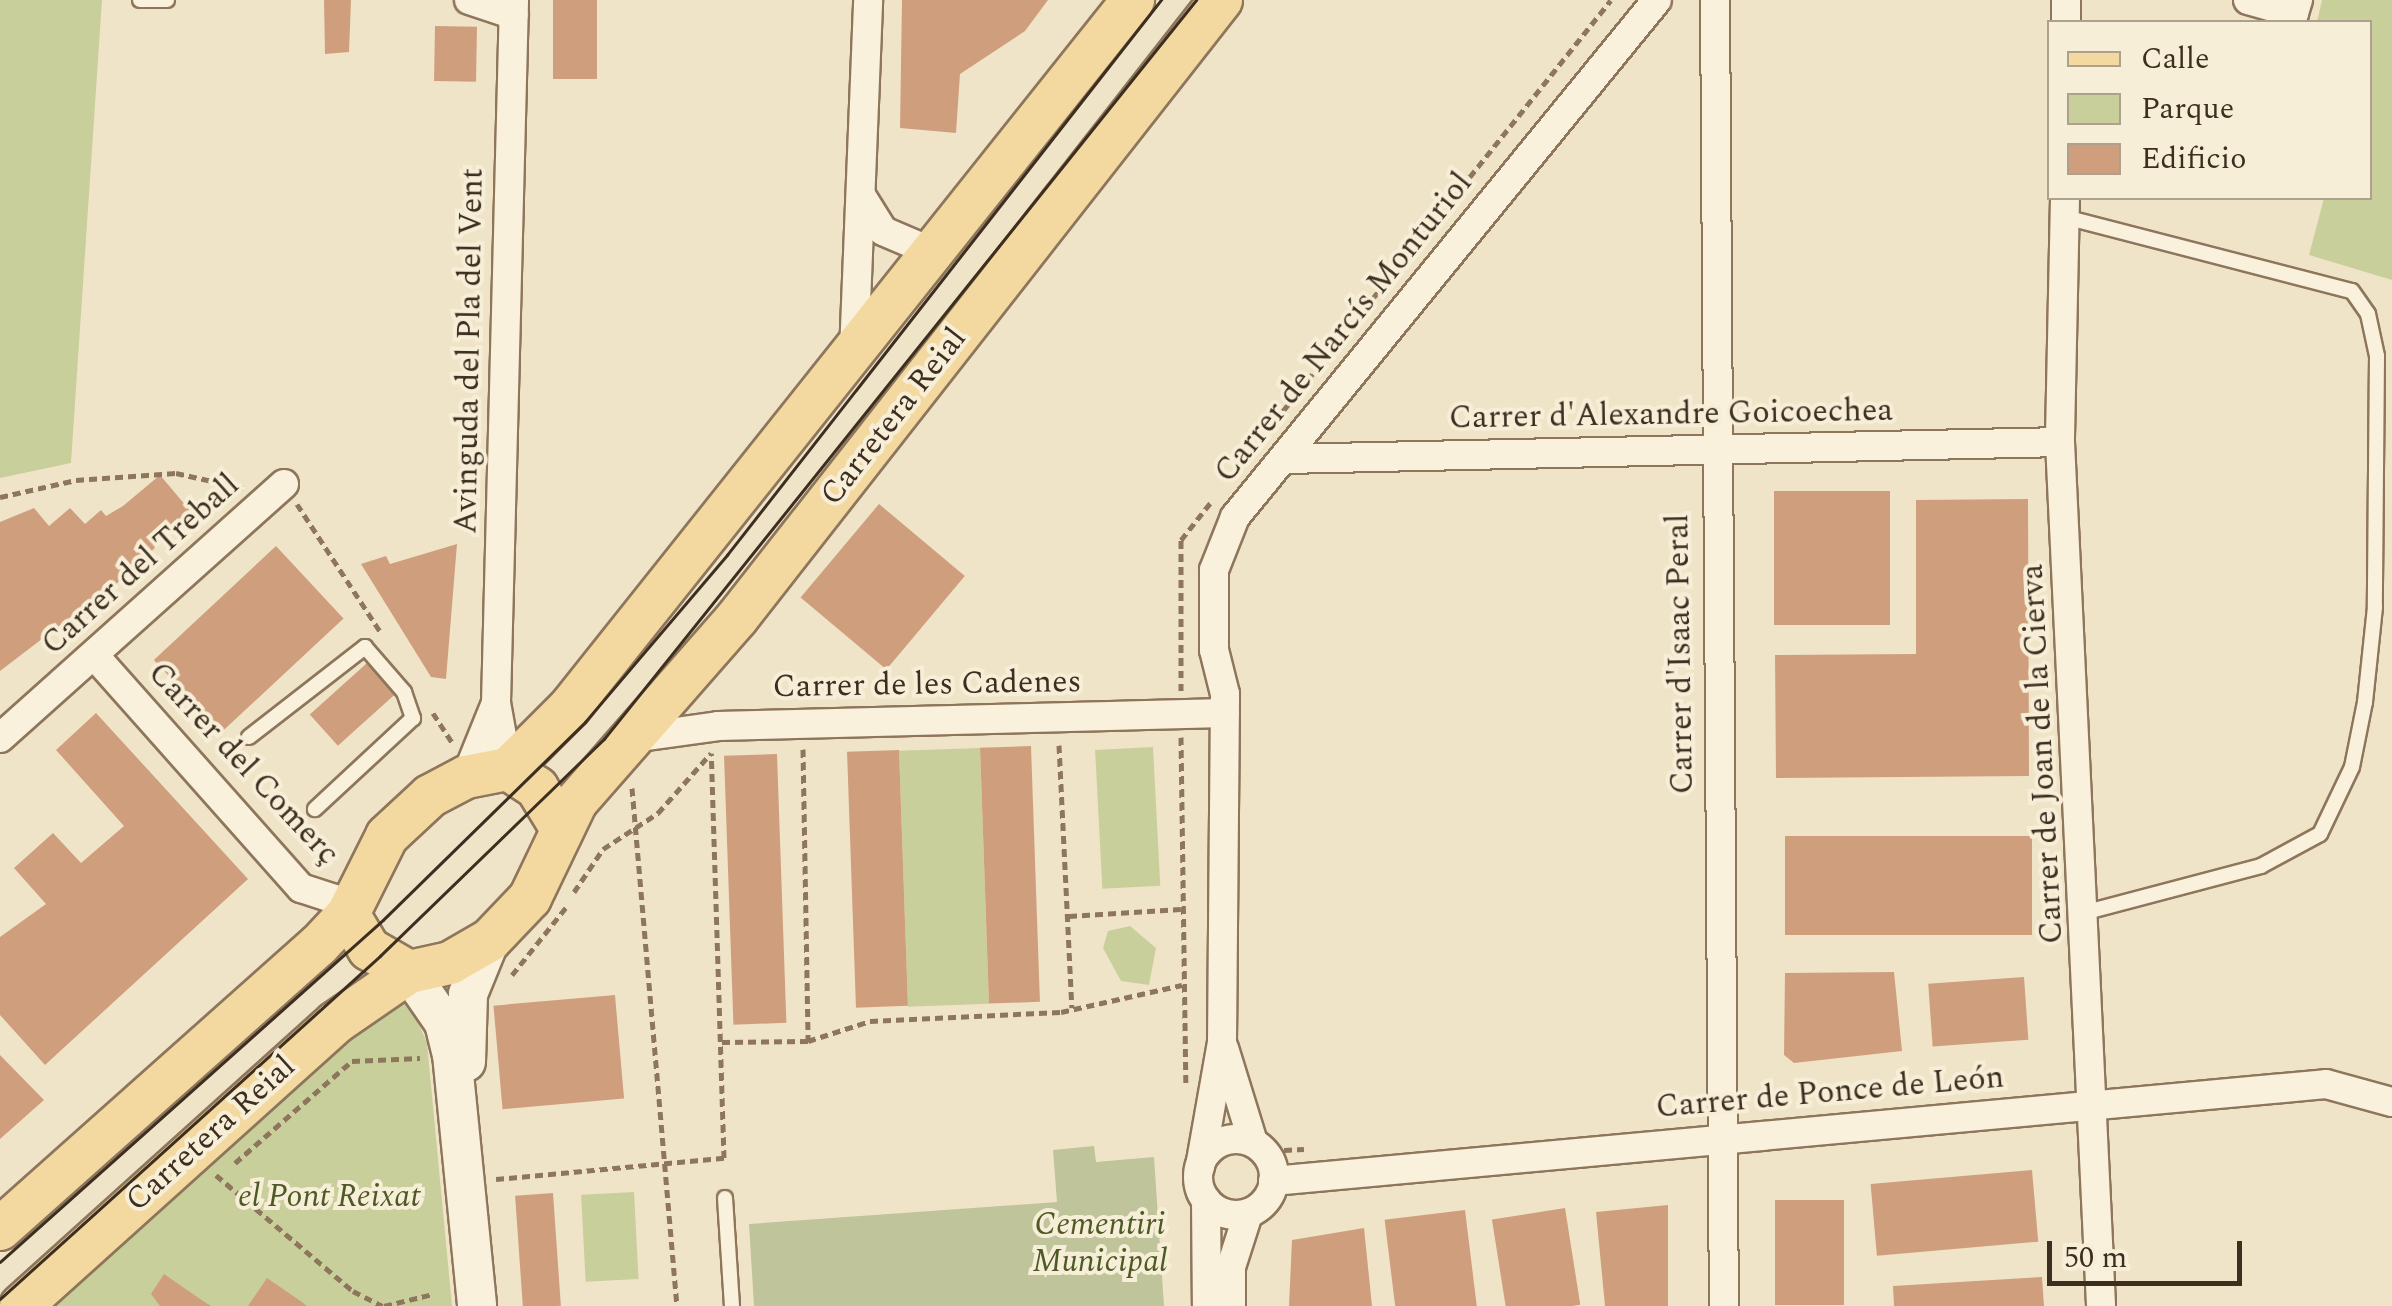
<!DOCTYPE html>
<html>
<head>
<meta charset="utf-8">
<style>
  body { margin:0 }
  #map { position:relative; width:2392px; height:1306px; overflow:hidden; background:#f0e4c8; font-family:Spectral,serif }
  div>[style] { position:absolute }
  .green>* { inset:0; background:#c9cf9b; transform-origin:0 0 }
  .cemetery>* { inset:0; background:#bfc49a }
  .building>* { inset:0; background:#cf9f7d; transform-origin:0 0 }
  .path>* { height:5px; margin-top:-2.5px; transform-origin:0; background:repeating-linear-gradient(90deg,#8d765c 0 8px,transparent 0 13px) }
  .roads { filter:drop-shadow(2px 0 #8d765c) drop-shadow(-2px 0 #8d765c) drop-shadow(0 2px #8d765c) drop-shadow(0 -2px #8d765c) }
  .lane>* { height:14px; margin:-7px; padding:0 7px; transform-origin:7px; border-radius:7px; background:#faf1dc }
  .street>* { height:28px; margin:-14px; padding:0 14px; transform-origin:14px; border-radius:14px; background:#faf1dc }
  .street>.ring { margin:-14px; padding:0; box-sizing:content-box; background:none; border:28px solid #faf1dc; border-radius:50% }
  .secondary>* { height:38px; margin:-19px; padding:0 19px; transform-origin:19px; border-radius:19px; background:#faf1dc }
  .primary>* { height:42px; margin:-21px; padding:0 21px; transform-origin:21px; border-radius:21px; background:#f3d9a0 }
  .tram>* { height:2.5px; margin:-1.25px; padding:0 1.25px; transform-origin:1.25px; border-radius:1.25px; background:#3d2e20 }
  span { translate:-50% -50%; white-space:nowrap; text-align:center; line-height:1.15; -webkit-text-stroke:8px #f7eed8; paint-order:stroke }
  .street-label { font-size:32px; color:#3d2e20 }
  .park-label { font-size:32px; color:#4d5a26; font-style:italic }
  .legend { position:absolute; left:2047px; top:20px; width:325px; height:180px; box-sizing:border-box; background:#f7eed8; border:2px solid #ada18e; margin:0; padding:12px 18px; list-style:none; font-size:30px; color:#3d2e20 }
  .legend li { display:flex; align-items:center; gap:20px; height:50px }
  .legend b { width:50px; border:2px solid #ada18e }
  .scale { position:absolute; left:2047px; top:1241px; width:195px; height:45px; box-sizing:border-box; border:5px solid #3d2e20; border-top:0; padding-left:12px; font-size:30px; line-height:35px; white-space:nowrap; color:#3d2e20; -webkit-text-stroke:8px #f7eed8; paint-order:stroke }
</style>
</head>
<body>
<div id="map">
  <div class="green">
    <i style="clip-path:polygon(0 0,102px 0,71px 463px,0 478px)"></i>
    <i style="clip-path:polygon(2322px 0,2392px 0,2392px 280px,2309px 255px,2324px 198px,2370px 198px,2370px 22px,2317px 22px)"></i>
    <i style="left:1153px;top:747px;width:139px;height:58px;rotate:87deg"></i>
    <i style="left:980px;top:748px;width:256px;height:81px;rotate:88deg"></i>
    <i style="clip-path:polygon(1130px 926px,1156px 948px,1149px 985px,1121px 981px,1103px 948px,1108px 931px)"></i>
    <i style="clip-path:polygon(408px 999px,427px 1043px,452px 1306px,54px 1306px,359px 1021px)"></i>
    <i style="left:634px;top:1192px;width:87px;height:53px;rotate:87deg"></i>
  </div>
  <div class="cemetery">
    <i style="clip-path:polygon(1094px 1146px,1096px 1162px,1154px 1157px,1164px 1306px,754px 1306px,749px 1224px,1057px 1202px,1053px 1150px)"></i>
  </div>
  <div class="building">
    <i style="clip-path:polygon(324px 0,351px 0,349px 52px,325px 54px)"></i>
    <i style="left:553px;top:0;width:44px;height:79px"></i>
    <i style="clip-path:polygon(902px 0,1048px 0,1025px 31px,960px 74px,956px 133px,900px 128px)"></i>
    <i style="left:435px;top:26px;width:42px;height:55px;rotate:1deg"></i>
    <i style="clip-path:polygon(160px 475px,192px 513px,80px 618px,76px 613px,0 671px,0 522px,34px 508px,49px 526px,70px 508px,85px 524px,101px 510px,106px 516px,123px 506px)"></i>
    <i style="left:1774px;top:491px;width:116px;height:134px"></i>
    <i style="clip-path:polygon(2028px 499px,2029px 776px,1776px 778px,1775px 655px,1916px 654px,1916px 500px)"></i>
    <i style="left:879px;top:504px;width:112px;height:122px;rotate:40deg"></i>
    <i style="clip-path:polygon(457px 544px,446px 679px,431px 677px,361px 564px,386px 556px,390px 564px)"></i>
    <i style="left:276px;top:546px;width:99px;height:167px;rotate:47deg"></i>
    <i style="left:367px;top:663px;width:42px;height:77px;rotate:48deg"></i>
    <i style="clip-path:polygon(96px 713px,248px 879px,45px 1065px,0 1015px,0 937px,46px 904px,14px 868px,53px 833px,81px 863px,124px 826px,56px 750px)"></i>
    <i style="left:1031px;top:746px;width:256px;height:51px;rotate:88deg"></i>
    <i style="left:899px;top:750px;width:256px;height:52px;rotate:88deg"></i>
    <i style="left:777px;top:754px;width:269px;height:53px;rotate:88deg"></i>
    <i style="left:2032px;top:836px;width:99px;height:247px;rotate:90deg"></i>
    <i style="clip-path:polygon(1894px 972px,1902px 1051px,1794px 1063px,1784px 1055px,1785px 973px)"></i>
    <i style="left:2024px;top:977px;width:63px;height:96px;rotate:86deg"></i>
    <i style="left:615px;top:995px;width:104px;height:122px;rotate:85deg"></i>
    <i style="clip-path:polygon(0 1055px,44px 1100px,0 1139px)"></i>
    <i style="left:2032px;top:1170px;width:72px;height:162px;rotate:85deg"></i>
    <i style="left:553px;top:1193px;width:113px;height:38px;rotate:86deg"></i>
    <i style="left:1775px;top:1200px;width:69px;height:105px"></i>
    <i style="clip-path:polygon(1668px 1205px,1668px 1306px,1605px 1306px,1596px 1212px)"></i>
    <i style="left:1565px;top:1208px;width:98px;height:74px;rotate:81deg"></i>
    <i style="left:1465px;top:1210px;width:97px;height:81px;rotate:83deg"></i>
    <i style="clip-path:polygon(1364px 1228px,1372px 1306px,1289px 1306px,1292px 1240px)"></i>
    <i style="clip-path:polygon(164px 1274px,203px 1301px,211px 1306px,160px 1306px,151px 1294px)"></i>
    <i style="clip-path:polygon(2042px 1277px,2044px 1306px,1894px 1306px,1893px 1286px)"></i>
    <i style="clip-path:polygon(267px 1278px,302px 1302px,307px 1306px,248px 1306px)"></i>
  </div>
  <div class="path">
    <i style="left:1267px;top:431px;width:551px;rotate:-51.41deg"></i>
    <i style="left:0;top:497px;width:78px;rotate:-12.6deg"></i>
    <i style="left:76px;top:480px;width:100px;rotate:-4deg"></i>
    <i style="left:176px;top:473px;width:69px;rotate:12.6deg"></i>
    <i style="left:297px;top:504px;width:154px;rotate:56.9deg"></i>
    <i style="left:1181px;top:691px;width:151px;rotate:-90deg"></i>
    <i style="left:1181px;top:540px;width:48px;rotate:-51.7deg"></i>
    <i style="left:433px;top:713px;width:35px;rotate:57deg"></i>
    <i style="left:1181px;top:737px;width:349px;rotate:89.2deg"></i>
    <i style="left:1059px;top:745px;width:263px;rotate:87.2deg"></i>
    <i style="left:803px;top:749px;width:292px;rotate:89deg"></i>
    <i style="left:632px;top:788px;width:520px;rotate:85.04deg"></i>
    <i style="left:574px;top:892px;width:52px;rotate:-56deg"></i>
    <i style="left:603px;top:849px;width:66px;rotate:-33.2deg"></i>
    <i style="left:658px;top:813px;width:80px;rotate:-48.5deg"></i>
    <i style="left:1069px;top:916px;width:112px;rotate:-3.6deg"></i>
    <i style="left:512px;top:975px;width:88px;rotate:-51.4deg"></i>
    <i style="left:722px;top:1042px;width:86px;rotate:-0.7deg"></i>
    <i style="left:808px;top:1041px;width:65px;rotate:-17.9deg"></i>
    <i style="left:870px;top:1021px;width:191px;rotate:-2.7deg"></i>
    <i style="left:1061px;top:1012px;width:124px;rotate:-12.6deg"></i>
    <i style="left:1284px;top:1150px;width:20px;rotate:-3deg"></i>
    <i style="left:235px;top:1163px;width:155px;rotate:-41.1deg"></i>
    <i style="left:352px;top:1061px;width:68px;rotate:-2.5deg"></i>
    <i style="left:216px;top:1175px;width:180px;rotate:40.3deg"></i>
    <i style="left:353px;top:1291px;width:33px;rotate:27deg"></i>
    <i style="left:496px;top:1179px;width:229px;rotate:-5.3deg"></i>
    <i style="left:724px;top:1158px;width:405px;rotate:-91.8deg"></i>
    <i style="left:384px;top:1306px;width:50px;rotate:-13.8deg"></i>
  </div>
  <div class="roads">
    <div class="lane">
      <i style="left:140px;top:0;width:27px"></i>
      <i style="left:2065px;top:217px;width:296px;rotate:14.5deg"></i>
      <i style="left:2352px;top:291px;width:28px;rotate:55deg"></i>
      <i style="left:2368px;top:314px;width:43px;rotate:77.9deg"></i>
      <i style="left:2377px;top:356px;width:251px;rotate:90.5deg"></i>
      <i style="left:2375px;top:607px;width:96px;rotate:96deg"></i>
      <i style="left:2365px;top:702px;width:66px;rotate:101.3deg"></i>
      <i style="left:2352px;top:767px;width:74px;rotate:115.5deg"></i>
      <i style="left:2320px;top:834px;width:67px;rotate:151.5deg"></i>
      <i style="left:2261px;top:866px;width:180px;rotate:165.2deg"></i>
      <i style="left:249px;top:737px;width:147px;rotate:-37.8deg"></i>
      <i style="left:365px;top:647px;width:60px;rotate:49.1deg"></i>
      <i style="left:404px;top:692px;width:28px;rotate:71deg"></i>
      <i style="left:413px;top:718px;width:134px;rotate:137.1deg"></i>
      <i style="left:725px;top:1198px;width:108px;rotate:86.3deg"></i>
    </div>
    <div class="street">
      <i style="left:469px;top:0;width:47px;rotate:18.4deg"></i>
      <i style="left:1715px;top:0;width:1306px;rotate:89.61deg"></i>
      <i style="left:2248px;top:0;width:48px;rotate:15.8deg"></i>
      <i style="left:2294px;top:13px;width:14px;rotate:-73deg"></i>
      <i style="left:2066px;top:22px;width:22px;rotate:-90deg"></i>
      <i style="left:862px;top:197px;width:40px;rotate:58deg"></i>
      <i style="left:883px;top:231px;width:59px;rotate:23.1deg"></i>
      <i style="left:2065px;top:198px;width:244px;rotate:91.2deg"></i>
      <i style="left:2060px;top:442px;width:865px;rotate:87.28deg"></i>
      <i style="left:854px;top:353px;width:353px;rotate:-87.7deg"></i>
      <i style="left:1284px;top:459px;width:776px;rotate:-1.25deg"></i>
      <i style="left:94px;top:655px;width:312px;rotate:48.4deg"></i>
      <i style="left:301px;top:888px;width:52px;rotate:18.1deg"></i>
      <i style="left:0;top:738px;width:381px;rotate:-41.8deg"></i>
      <i style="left:633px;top:738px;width:86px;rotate:-8deg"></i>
      <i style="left:718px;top:726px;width:507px;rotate:-1.47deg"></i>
      <i style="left:508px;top:769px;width:67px;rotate:-100.3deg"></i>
      <i style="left:496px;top:703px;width:703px;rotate:-88.53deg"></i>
      <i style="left:466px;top:777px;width:80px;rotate:-67.9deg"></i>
      <i style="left:1224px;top:1048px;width:98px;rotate:72.9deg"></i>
      <i class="ring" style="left:1198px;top:1139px;width:48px;height:48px"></i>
      <i style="left:1200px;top:1167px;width:127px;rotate:-80deg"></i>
      <i style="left:1222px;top:1042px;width:348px;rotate:-89.5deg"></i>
      <i style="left:1225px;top:694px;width:45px;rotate:-104deg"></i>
      <i style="left:1214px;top:650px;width:80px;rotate:-90deg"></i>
      <i style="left:1214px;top:570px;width:57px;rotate:-68.4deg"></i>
      <i style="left:1235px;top:517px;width:667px;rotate:-50.78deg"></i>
      <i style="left:1273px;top:1181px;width:1057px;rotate:-5.26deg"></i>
      <i style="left:2326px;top:1084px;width:68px;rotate:15.3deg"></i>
      <i style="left:1206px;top:1200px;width:106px;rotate:89.5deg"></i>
      <i style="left:1231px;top:1306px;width:39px;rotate:-90deg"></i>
      <i style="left:1231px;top:1267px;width:56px;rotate:-72.2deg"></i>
    </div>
    <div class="secondary">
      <i style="left:409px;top:972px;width:62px;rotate:55.5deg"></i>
      <i style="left:444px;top:1023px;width:32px;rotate:76deg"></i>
      <i style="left:452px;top:1054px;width:253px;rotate:84.3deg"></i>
      <i style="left:466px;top:1062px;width:68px;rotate:-88.3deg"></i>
      <i style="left:468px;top:994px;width:58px;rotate:-67.8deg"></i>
    </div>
    <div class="primary">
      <i style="left:508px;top:769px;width:35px;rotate:33deg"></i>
      <i style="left:537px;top:788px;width:48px;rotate:58.6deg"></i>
      <i style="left:348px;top:914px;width:41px;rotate:59deg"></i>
      <i style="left:369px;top:949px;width:46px;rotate:29.9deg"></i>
      <i style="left:0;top:1229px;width:427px;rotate:-41.7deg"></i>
      <i style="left:319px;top:945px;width:42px;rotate:-46.9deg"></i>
      <i style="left:348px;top:914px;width:87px;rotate:-63.4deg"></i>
      <i style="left:387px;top:836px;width:59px;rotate:-42.9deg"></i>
      <i style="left:430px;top:796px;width:41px;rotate:-27.8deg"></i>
      <i style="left:466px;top:777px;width:43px;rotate:-10.8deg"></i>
      <i style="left:508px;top:769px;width:88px;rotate:-45deg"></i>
      <i style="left:570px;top:707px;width:904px;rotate:-51.47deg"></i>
      <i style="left:21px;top:1306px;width:423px;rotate:-42deg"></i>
      <i style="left:335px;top:1023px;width:90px;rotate:-34.6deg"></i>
      <i style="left:409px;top:972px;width:42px;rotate:-12.4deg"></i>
      <i style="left:450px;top:963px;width:46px;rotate:-29.9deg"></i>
      <i style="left:490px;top:940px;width:58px;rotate:-46.4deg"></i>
      <i style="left:530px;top:898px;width:106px;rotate:-64.4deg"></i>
      <i style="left:576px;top:802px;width:244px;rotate:-48.8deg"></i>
      <i style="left:737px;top:618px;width:785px;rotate:-51.93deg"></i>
    </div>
  </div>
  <div class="tram">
    <i style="left:0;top:1262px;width:513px;rotate:-41.76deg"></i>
    <i style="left:383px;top:920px;width:283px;rotate:-44.4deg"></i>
    <i style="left:585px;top:722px;width:219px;rotate:-49.6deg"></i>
    <i style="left:727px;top:555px;width:705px;rotate:-51.98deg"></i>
    <i style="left:0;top:1299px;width:512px;rotate:-42.07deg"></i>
    <i style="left:380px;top:956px;width:312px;rotate:-44.1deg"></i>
    <i style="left:604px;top:739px;width:947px;rotate:-51.3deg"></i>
  </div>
  <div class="street-label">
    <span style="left:1344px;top:328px;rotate:-51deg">Carrer de Narcís Monturiol</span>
    <span style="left:470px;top:351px;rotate:-89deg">Avinguda del Pla del Vent</span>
    <span style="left:1671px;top:415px;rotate:-1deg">Carrer d'Alexandre Goicoechea</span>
    <span style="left:894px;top:417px;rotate:-52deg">Carretera Reial</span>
    <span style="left:141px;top:565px;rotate:-42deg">Carrer del Treball</span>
    <span style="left:1681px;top:654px;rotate:-91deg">Carrer d'Isaac Peral</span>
    <span style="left:927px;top:685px;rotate:-1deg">Carrer de les Cadenes</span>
    <span style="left:2043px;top:754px;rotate:-93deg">Carrer de Joan de la Cierva</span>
    <span style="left:243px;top:764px;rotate:47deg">Carrer del Comerç</span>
    <span style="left:1830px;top:1093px;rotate:-5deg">Carrer de Ponce de León</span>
    <span style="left:211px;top:1134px;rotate:-42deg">Carretera Reial</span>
  </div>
  <div class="park-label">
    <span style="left:329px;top:1197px">el Pont Reixat</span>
    <span style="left:1100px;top:1244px">Cementiri<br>Municipal</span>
  </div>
  <ul class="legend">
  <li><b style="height:12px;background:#f3d9a0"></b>Calle</li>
  <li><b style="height:28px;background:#c9cf9b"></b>Parque</li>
  <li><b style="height:28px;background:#cf9f7d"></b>Edificio</li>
  </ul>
  <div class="scale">50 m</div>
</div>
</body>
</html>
